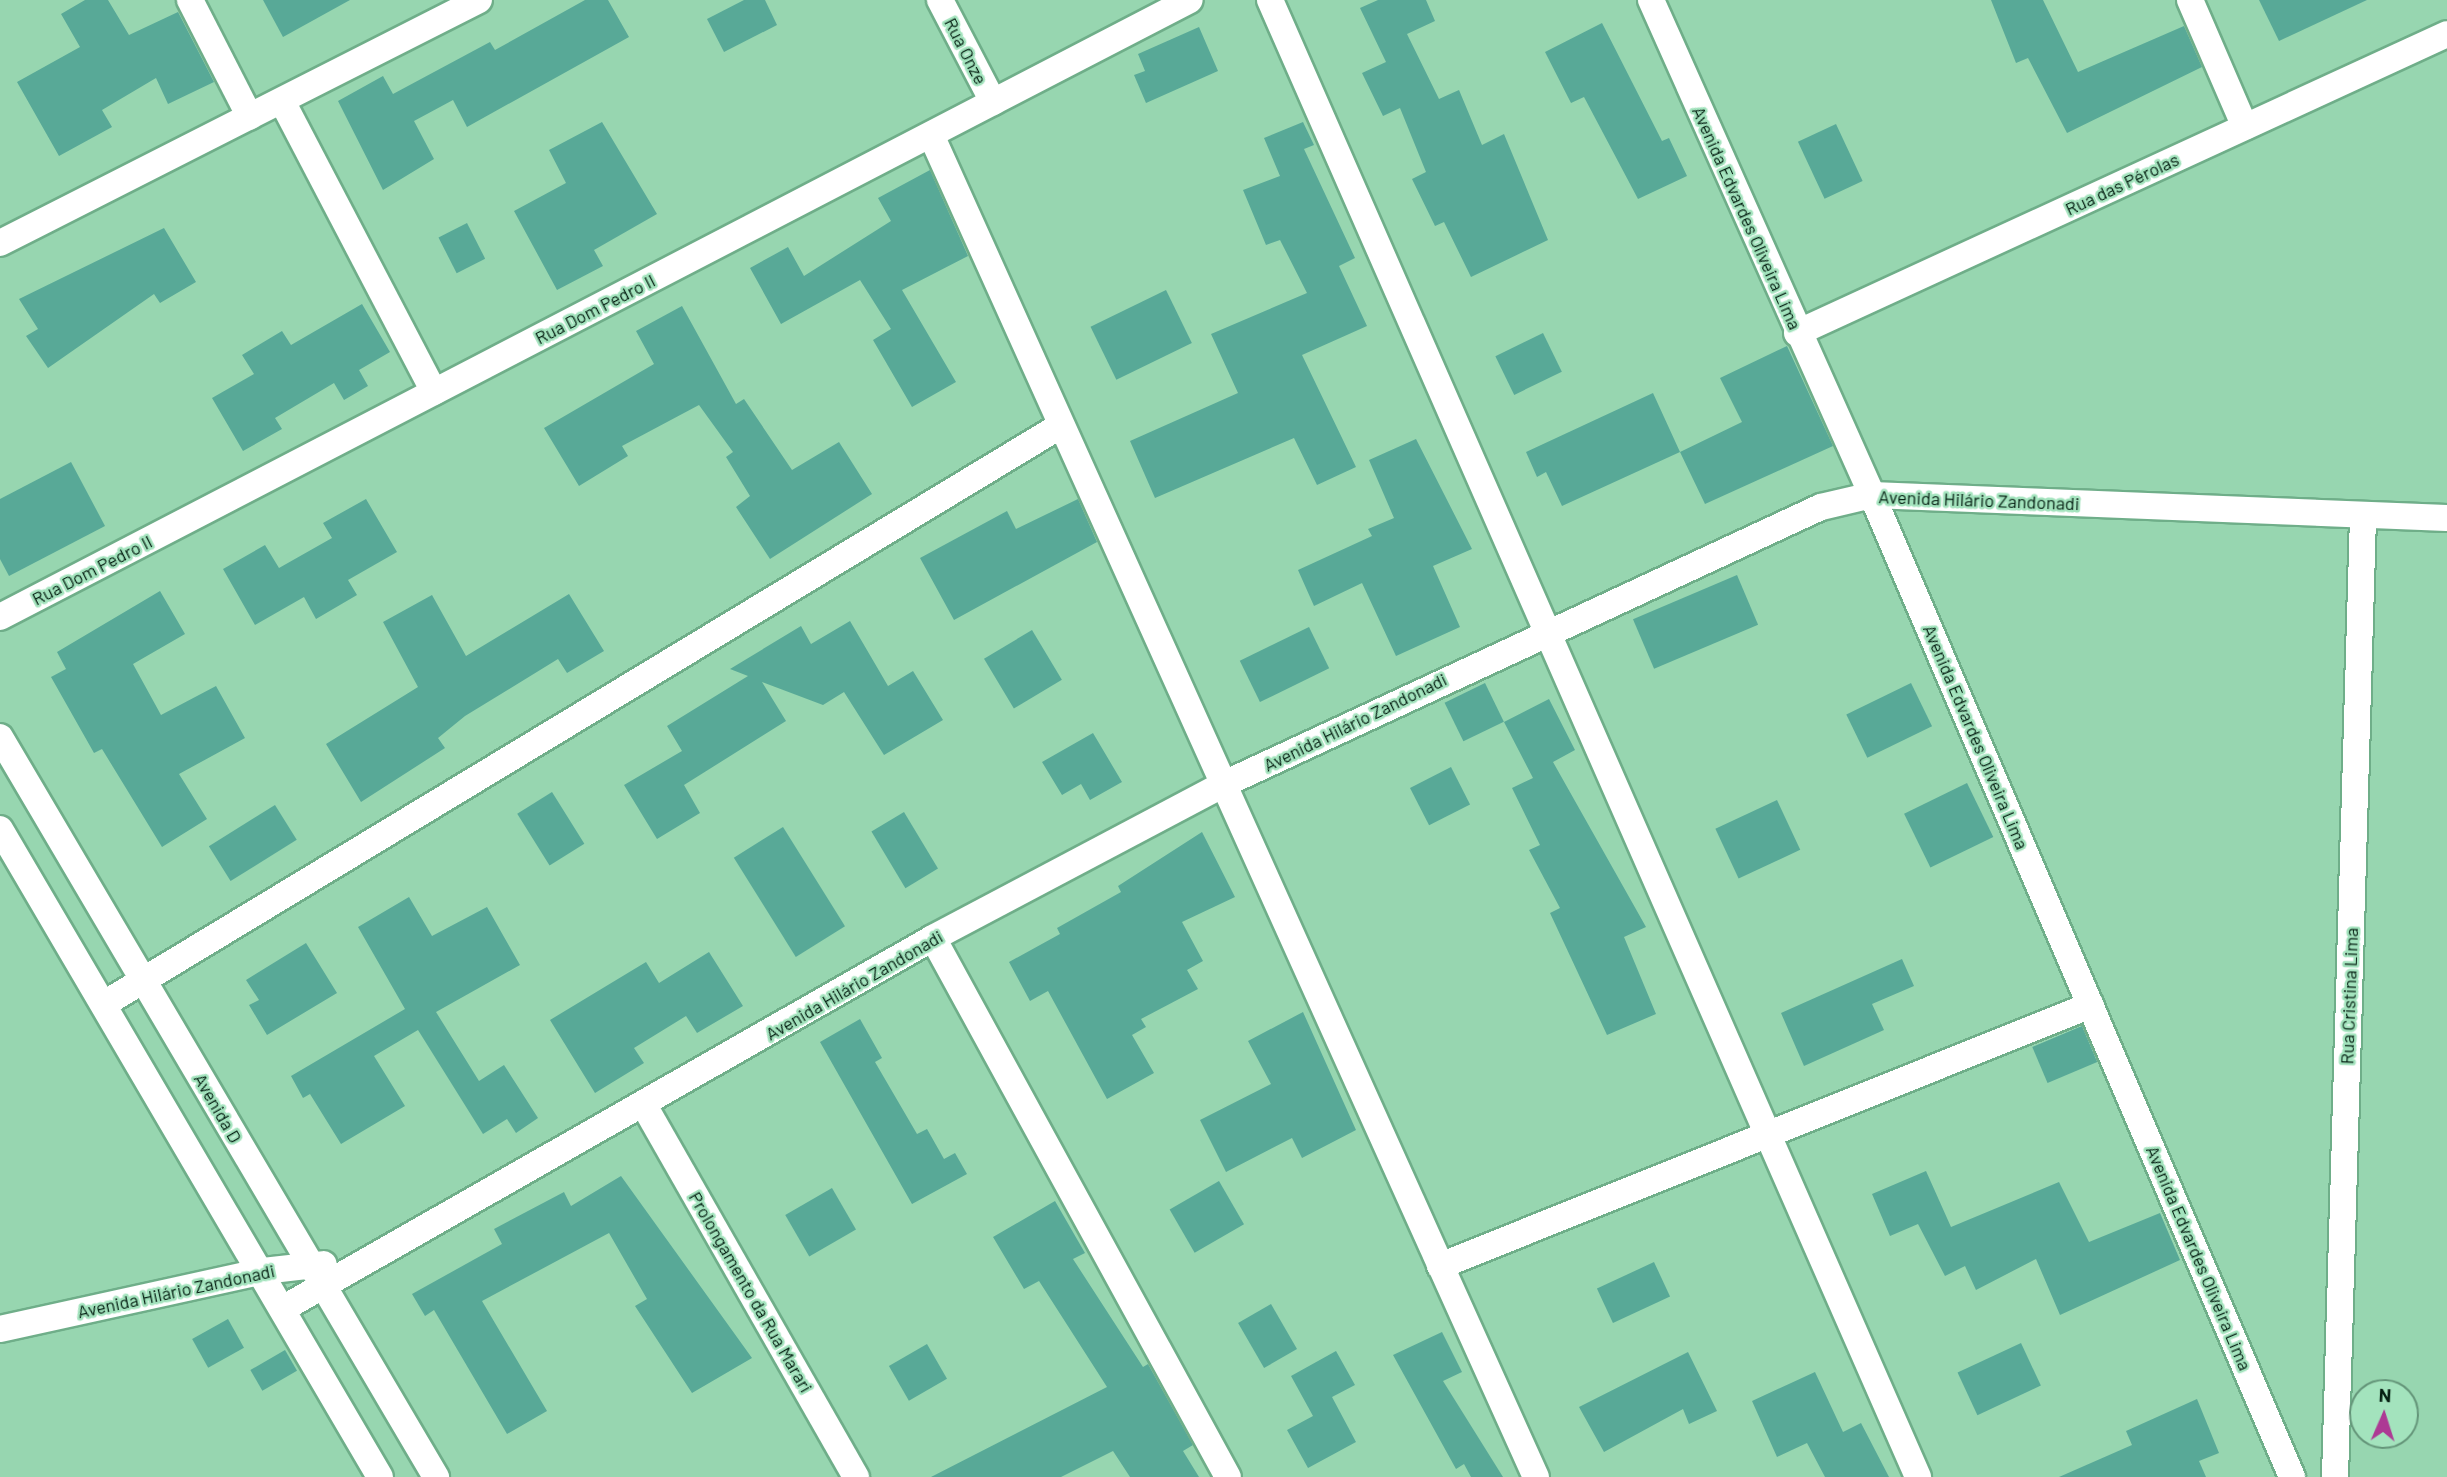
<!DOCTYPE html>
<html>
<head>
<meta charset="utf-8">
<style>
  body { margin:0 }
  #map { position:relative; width:2447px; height:1477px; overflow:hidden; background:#97d6b0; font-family:Barlow,sans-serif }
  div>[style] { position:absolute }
  .building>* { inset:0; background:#58a997; transform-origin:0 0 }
  .roads { filter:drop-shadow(2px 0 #6fae89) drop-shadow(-2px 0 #6fae89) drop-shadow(0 2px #6fae89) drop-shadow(0 -2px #6fae89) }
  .street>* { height:26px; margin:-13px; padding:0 13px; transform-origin:13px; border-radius:13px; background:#fff }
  span { translate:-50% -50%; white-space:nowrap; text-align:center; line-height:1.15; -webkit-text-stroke:5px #a3e3bd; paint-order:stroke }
  .street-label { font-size:18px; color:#062013 }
  .north { position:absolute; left:2349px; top:1379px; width:70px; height:70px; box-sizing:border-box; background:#a3e3bd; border:2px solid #649579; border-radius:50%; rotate:3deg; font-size:19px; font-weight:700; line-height:28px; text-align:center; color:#062013 }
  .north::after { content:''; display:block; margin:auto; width:24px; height:32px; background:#ad3a94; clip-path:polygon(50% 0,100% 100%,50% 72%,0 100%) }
</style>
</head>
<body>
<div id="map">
  <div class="building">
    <i style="clip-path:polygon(85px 0,108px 0,129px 35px,178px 12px,214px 82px,168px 104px,156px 78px,102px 110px,112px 127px,59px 156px,17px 82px,80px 47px,61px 14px)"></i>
    <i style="clip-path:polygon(263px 0,350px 0,283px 37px)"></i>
    <i style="clip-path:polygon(585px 0,608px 0,629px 37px,467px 127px,453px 100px,414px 121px,434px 159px,383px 190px,338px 101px,383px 76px,393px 94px,490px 42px,495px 50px)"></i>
    <i style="clip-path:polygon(744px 0,765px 0,777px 25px,724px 52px,707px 19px)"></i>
    <i style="clip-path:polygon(1378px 0,1426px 0,1435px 21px,1407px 34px,1439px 99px,1459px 90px,1482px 145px,1504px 134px,1548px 240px,1471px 277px,1444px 222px,1435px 226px,1412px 179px,1426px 172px,1400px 108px,1383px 116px,1362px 73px,1386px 62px,1360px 8px)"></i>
    <i style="clip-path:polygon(1991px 0,2043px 0,2078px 72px,2184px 26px,2202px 67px,2067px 133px,2028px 58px,2016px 63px)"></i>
    <i style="clip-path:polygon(2259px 0,2367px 0,2279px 41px)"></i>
    <i style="clip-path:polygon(1602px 23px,1662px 141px,1669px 138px,1687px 176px,1638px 199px,1584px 97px,1571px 103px,1545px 52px)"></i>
    <i style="clip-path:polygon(1199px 27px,1218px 71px,1146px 103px,1134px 75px,1145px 71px,1138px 54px)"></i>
    <i style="clip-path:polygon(602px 122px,657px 214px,594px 250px,603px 266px,557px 290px,514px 211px,566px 183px,549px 150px)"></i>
    <i style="clip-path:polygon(1303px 122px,1314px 145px,1304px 149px,1355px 258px,1339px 266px,1367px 326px,1302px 355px,1356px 467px,1317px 485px,1294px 438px,1155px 498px,1130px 441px,1238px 393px,1211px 334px,1307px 293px,1280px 240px,1266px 245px,1243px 190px,1280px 176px,1264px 138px)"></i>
    <i style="left:1836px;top:124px;width:63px;height:42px;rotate:65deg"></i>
    <i style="clip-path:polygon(930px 170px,968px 256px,902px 290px,956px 382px,912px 407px,873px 340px,891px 329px,860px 280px,781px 324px,750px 268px,788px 247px,804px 276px,891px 221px,878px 198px)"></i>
    <i style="left:467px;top:223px;width:40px;height:32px;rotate:63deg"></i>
    <i style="clip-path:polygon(164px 228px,196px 282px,160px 303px,154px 294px,48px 368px,26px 336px,38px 329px,19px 299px)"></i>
    <i style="left:1166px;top:290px;width:59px;height:84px;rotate:64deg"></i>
    <i style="clip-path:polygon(362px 304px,390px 352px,359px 370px,368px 386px,344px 400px,334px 383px,275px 418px,282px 429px,243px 451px,212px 398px,254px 374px,242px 355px,282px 331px,291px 345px)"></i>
    <i style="clip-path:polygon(682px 306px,736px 404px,744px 399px,792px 470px,839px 442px,872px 494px,770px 559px,736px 507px,750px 496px,726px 457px,733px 452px,699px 405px,622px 446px,628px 456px,579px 486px,544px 428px,654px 364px,636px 331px)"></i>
    <i style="left:1543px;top:333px;width:43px;height:53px;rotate:64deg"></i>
    <i style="clip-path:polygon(1787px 346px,1833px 446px,1705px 504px,1680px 452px,1742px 422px,1720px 378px)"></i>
    <i style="clip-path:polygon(1653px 393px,1680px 452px,1562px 506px,1546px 472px,1537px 477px,1526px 452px)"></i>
    <i style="clip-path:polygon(1416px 439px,1472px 549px,1433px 566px,1460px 627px,1396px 656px,1362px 583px,1314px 606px,1298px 570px,1372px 536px,1368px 529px,1394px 518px,1369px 460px)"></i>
    <i style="clip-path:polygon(71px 462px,105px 526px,9px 576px,0 559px,0 499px)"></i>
    <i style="clip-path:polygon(366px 499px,397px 552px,348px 580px,357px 595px,316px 619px,304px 597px,255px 625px,223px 569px,265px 545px,279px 568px,332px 538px,323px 523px)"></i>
    <i style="clip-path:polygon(1078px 499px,1097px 542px,954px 620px,920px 558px,1007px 511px,1016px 529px)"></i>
    <i style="left:1737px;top:575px;width:54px;height:113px;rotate:67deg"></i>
    <i style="clip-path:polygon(160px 591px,185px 634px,133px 664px,161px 715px,216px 686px,245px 738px,179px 774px,207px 819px,162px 847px,102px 749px,94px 753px,51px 677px,66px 669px,57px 652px)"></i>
    <i style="clip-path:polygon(569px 594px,604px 651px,567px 673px,558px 659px,465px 716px,438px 738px,445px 748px,361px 802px,326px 744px,418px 687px,383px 622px,432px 595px,466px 656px)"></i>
    <i style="clip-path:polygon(850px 621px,888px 686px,913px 671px,943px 720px,884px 755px,844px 692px,823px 705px,762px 682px,786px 721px,684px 785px,700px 813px,657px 839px,624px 785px,682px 751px,667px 726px,748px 676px,730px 669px,801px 626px,811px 644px)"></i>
    <i style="left:1309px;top:627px;width:46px;height:77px;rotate:64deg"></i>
    <i style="left:1032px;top:630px;width:58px;height:56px;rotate:59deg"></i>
    <i style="left:1485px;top:683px;width:43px;height:45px;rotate:64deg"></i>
    <i style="left:1911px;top:683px;width:48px;height:72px;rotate:64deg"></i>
    <i style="clip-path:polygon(1549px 699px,1575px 750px,1553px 762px,1646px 927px,1624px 937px,1656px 1014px,1607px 1035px,1550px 913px,1560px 908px,1529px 850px,1540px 845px,1512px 788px,1533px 778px,1504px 722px)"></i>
    <i style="clip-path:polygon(1093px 733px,1122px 782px,1090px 800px,1081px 784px,1062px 795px,1042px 762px)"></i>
    <i style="left:1451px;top:767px;width:42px;height:46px;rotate:63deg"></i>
    <i style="left:1967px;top:783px;width:60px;height:70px;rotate:64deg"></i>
    <i style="left:552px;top:792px;width:61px;height:41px;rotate:58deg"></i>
    <i style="left:1777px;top:800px;width:55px;height:68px;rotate:65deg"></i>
    <i style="left:275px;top:805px;width:41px;height:78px;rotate:58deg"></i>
    <i style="left:904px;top:812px;width:66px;height:38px;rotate:59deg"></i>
    <i style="left:783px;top:827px;width:117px;height:58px;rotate:58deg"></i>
    <i style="clip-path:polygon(1202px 832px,1235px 897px,1182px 922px,1203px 961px,1187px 970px,1198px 989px,1141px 1019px,1146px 1027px,1132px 1035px,1154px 1073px,1107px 1099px,1048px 991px,1030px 1001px,1009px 962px,1060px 934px,1057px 928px,1121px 892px,1118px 886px)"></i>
    <i style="clip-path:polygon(409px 897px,432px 936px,487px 907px,520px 965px,436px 1012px,479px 1081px,504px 1065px,538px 1118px,516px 1133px,507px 1119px,483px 1134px,418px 1030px,374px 1056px,405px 1106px,341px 1144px,310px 1094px,303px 1098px,291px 1076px,405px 1009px,358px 927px)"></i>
    <i style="clip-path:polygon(306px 943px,337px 993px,267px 1035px,249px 1005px,259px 1000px,246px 980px)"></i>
    <i style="clip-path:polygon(709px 952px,743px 1006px,697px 1033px,686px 1016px,634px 1048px,644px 1063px,595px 1093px,550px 1020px,646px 962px,659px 983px)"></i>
    <i style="clip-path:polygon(1902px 959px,1914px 986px,1872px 1004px,1884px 1030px,1804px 1066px,1781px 1013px)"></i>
    <i style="clip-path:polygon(1303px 1012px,1356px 1130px,1302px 1158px,1292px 1138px,1226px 1172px,1200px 1120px,1271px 1084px,1248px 1041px)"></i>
    <i style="clip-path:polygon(860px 1019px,882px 1058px,875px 1062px,917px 1134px,927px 1129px,944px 1159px,955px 1153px,967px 1174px,912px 1204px,820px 1042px)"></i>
    <i style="left:2082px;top:1026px;width:39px;height:54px;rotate:67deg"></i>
    <i style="clip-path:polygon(1926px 1171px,1951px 1227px,2059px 1182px,2089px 1242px,2160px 1213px,2180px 1260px,2060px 1315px,2036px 1259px,1976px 1290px,1965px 1266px,1945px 1276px,1918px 1224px,1890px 1236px,1872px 1194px)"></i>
    <i style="clip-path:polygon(621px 1176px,752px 1358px,692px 1393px,635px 1306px,647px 1299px,609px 1233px,482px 1301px,547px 1411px,507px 1434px,434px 1310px,425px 1316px,412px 1294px,502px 1244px,494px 1229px,564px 1192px,571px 1206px)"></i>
    <i style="left:1219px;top:1181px;width:50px;height:57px;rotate:60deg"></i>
    <i style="left:832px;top:1188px;width:48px;height:54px;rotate:60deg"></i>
    <i style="clip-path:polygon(1055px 1201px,1085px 1253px,1073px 1259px,1143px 1367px,1148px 1364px,1193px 1445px,1183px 1451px,1199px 1477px,1130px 1477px,1113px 1451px,1061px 1477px,931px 1477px,1107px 1387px,1039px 1281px,1024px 1289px,993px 1237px)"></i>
    <i style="left:1654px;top:1262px;width:38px;height:63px;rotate:65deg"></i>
    <i style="left:1271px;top:1304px;width:52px;height:38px;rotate:60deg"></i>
    <i style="left:228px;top:1319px;width:33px;height:41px;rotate:61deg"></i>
    <i style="clip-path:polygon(1442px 1332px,1462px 1372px,1443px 1381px,1503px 1477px,1471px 1477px,1464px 1464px,1456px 1469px,1393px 1355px)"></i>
    <i style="left:2021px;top:1343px;width:47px;height:70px;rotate:65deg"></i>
    <i style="left:927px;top:1344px;width:40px;height:44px;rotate:60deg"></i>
    <i style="left:285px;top:1350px;width:24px;height:40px;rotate:60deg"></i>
    <i style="clip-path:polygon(1336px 1351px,1355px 1385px,1332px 1397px,1356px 1442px,1308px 1468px,1287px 1430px,1313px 1416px,1291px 1376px)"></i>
    <i style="clip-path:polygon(1688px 1352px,1717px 1411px,1689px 1424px,1683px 1409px,1604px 1452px,1579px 1407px)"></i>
    <i style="clip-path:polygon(1815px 1372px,1843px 1432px,1861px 1423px,1889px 1477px,1825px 1477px,1807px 1443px,1777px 1457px,1752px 1401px)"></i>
    <i style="clip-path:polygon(2197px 1399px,2219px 1453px,2199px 1461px,2206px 1477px,2059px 1477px,2132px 1445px,2126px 1431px)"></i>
  </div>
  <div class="roads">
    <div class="street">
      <i style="left:190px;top:0;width:131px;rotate:62.9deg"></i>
      <i style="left:940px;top:0;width:115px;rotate:62.5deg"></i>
      <i style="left:1270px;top:0;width:1613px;rotate:66.31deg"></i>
      <i style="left:1651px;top:0;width:542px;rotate:65.94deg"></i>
      <i style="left:1872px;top:495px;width:1068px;rotate:66.84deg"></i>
      <i style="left:2190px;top:0;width:138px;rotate:66.6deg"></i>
      <i style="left:282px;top:101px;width:328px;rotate:62.4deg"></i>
      <i style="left:932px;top:137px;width:1470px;rotate:65.74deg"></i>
      <i style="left:0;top:243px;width:537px;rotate:-26.9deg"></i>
      <i style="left:1797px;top:333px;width:715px;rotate:-24.7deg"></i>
      <i style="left:0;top:617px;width:1340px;rotate:-27.41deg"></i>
      <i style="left:0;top:737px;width:859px;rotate:59.49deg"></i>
      <i style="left:0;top:829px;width:751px;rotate:59.61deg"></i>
      <i style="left:933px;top:938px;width:614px;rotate:61.31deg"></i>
      <i style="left:104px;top:1004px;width:1117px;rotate:-31.16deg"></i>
      <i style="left:645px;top:1107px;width:426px;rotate:60.3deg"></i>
      <i style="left:1440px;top:1266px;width:701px;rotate:-21.85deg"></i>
      <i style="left:284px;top:1308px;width:747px;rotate:-29.69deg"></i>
      <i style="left:933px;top:938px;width:327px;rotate:-27.9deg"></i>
      <i style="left:1222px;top:785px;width:660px;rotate:-24.9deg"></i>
      <i style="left:1821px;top:507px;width:52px;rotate:-13.2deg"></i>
      <i style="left:1872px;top:495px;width:575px;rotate:2.29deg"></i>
      <i style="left:0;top:1329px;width:269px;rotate:-12.4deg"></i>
      <i style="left:263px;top:1271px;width:61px;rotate:-6.5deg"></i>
      <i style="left:2335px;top:1477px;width:962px;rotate:-88.33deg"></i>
    </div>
  </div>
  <div class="street-label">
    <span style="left:966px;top:51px;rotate:63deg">Rua Onze</span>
    <span style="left:2122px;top:184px;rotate:-25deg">Rua das Pérolas</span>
    <span style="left:1747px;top:218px;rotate:66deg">Avenida Edvardes Oliveira Lima</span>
    <span style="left:595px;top:309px;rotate:-27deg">Rua Dom Pedro II</span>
    <span style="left:1979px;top:500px;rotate:2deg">Avenida Hilário Zandonadi</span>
    <span style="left:92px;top:570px;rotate:-27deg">Rua Dom Pedro II</span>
    <span style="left:1355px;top:722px;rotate:-26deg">Avenida Hilário Zandonadi</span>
    <span style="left:1976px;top:737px;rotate:67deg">Avenida Edvardes Oliveira Lima</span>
    <span style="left:854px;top:985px;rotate:-30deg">Avenida Hilário Zandonadi</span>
    <span style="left:2349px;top:996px;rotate:-88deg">Rua Cristina Lima</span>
    <span style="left:218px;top:1108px;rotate:60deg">Avenida D</span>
    <span style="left:2199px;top:1258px;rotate:67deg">Avenida Edvardes Oliveira Lima</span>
    <span style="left:176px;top:1291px;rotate:-12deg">Avenida Hilário Zandonadi</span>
    <span style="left:751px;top:1292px;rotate:60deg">Prolongamento da Rua Marari</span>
  </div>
  <div class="north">N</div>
</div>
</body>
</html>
